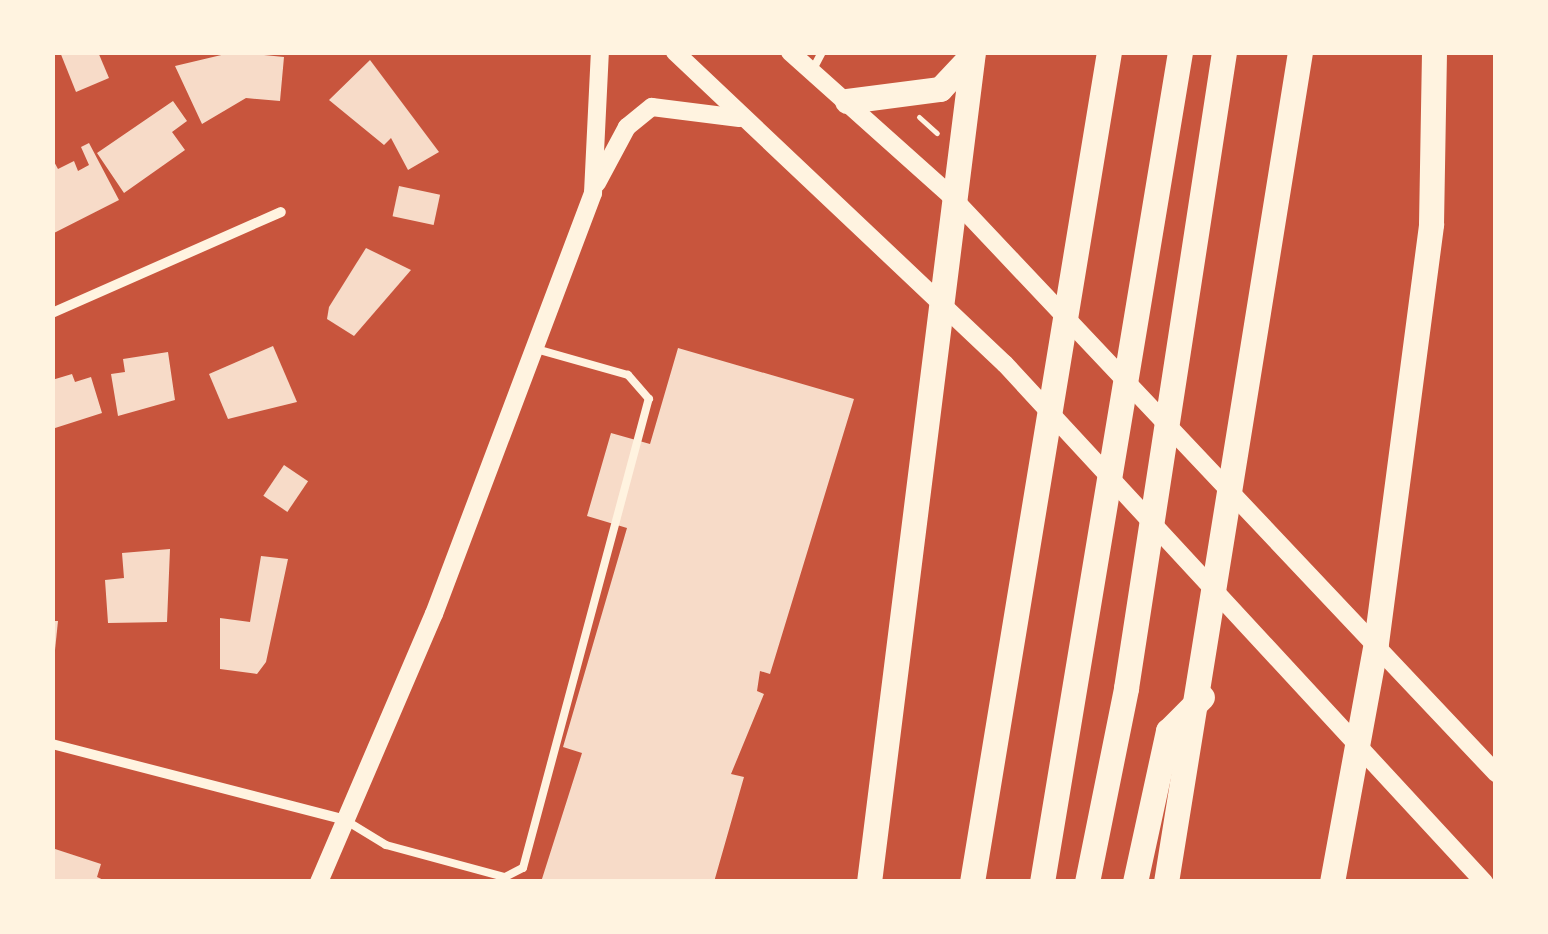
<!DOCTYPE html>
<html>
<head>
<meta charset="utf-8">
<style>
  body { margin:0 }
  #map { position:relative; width:1548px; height:934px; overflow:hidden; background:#c8553d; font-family:Arial,sans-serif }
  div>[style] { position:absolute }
  .building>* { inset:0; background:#f7dbc8; transform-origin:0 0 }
  .path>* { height:5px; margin:-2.5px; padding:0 2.5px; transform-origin:2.5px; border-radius:2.5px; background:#fff3e0 }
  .service>* { height:8px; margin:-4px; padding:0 4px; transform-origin:4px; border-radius:4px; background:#fff3e0 }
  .minor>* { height:10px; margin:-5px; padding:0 5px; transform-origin:5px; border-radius:5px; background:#fff3e0 }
  .tertiary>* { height:18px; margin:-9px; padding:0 9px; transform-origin:9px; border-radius:9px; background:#fff3e0 }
  .motorway>* { height:25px; margin:-12.5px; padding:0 12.5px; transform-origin:12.5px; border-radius:12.5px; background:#fff3e0 }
  span { translate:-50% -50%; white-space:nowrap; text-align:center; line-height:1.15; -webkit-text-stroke:9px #fff3e0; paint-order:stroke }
  .frame { position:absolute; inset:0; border:55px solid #fff3e0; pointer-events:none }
</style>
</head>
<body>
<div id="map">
  <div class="building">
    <i style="clip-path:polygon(60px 52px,98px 52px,109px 78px,76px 92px)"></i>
    <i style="clip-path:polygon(234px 52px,284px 57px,280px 101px,246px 98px,202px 124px,175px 66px)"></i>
    <i style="clip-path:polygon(370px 60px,439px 152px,408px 170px,391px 138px,384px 145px,329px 100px)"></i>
    <i style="clip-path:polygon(173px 101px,187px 121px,172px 132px,185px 150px,124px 193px,97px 153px)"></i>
    <i style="clip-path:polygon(89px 143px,119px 200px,52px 234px,52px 158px,58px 169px,74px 161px,78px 171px,89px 165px,81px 147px)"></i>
    <i style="left:399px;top:186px;width:42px;height:31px;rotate:12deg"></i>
    <i style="clip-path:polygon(366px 248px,411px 270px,354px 336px,327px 319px,329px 307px)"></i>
    <i style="clip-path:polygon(273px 346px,297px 402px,228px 419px,209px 374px)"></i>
    <i style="clip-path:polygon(678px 348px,854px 399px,770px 674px,760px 671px,757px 691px,764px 694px,731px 774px,744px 777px,714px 882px,541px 882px,582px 753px,563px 747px,627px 528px,587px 516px,611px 433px,650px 444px)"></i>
    <i style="clip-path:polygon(168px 352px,175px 400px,118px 416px,111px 374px,125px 372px,123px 359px)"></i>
    <i style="clip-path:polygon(72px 374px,75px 382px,91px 377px,102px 413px,52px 429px,52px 380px)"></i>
    <i style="left:284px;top:465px;width:29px;height:37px;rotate:34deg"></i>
    <i style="clip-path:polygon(170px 549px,167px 622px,108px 623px,105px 580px,124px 578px,122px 553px)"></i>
    <i style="clip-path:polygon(261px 556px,288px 559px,266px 662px,257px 674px,220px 669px,220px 618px,250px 622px)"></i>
    <i style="clip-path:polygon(52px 621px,58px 621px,55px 650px,52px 650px)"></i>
    <i style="clip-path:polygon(52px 848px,101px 864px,97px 877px,108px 882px,52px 882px)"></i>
  </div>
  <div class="path">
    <i style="left:919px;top:117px;width:24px;rotate:42deg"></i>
  </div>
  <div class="service">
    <i style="left:812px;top:71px;width:21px;rotate:-62deg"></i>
    <i style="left:345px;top:820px;width:48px;rotate:31.4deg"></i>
    <i style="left:386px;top:845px;width:123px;rotate:15.1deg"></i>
    <i style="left:505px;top:877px;width:20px;rotate:-27deg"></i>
    <i style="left:523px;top:868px;width:486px;rotate:-75deg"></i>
    <i style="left:649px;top:399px;width:32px;rotate:-131deg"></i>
    <i style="left:628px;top:375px;width:96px;rotate:-164.2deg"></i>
  </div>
  <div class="minor">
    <i style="left:52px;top:313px;width:250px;rotate:-23.8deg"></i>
    <i style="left:52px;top:744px;width:303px;rotate:14.5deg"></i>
  </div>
  <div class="tertiary">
    <i style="left:675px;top:52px;width:454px;rotate:43.4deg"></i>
    <i style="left:1005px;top:364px;width:706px;rotate:47.24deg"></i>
    <i style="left:790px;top:52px;width:213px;rotate:41.8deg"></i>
    <i style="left:949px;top:194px;width:797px;rotate:46.63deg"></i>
    <i style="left:597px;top:183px;width:64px;rotate:-61.8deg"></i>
    <i style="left:627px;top:127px;width:32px;rotate:-39deg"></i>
    <i style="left:652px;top:107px;width:88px;rotate:7.2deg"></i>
    <i style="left:319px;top:882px;width:292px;rotate:-66.8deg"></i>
    <i style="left:434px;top:614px;width:450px;rotate:-69.3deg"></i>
    <i style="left:593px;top:193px;width:141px;rotate:-87.2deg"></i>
  </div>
  <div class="motorway">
    <i style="left:847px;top:101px;width:94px;rotate:-7.4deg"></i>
    <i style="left:940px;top:89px;width:47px;rotate:-46.7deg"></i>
    <i style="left:869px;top:882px;width:836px;rotate:-82.86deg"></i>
    <i style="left:972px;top:882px;width:841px;rotate:-80.63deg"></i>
    <i style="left:1042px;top:882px;width:841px;rotate:-80.56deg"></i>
    <i style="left:1087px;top:882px;width:198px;rotate:-78.6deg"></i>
    <i style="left:1126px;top:688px;width:644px;rotate:-81.24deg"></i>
    <i style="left:1135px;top:882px;width:155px;rotate:-77.7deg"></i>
    <i style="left:1168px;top:731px;width:48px;rotate:-45deg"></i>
    <i style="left:1166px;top:882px;width:841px;rotate:-80.83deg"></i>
    <i style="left:1332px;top:882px;width:243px;rotate:-79.6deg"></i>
    <i style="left:1376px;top:643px;width:423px;rotate:-82.5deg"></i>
    <i style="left:1431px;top:224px;width:172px;rotate:-89deg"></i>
  </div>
  <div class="frame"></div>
</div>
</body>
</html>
